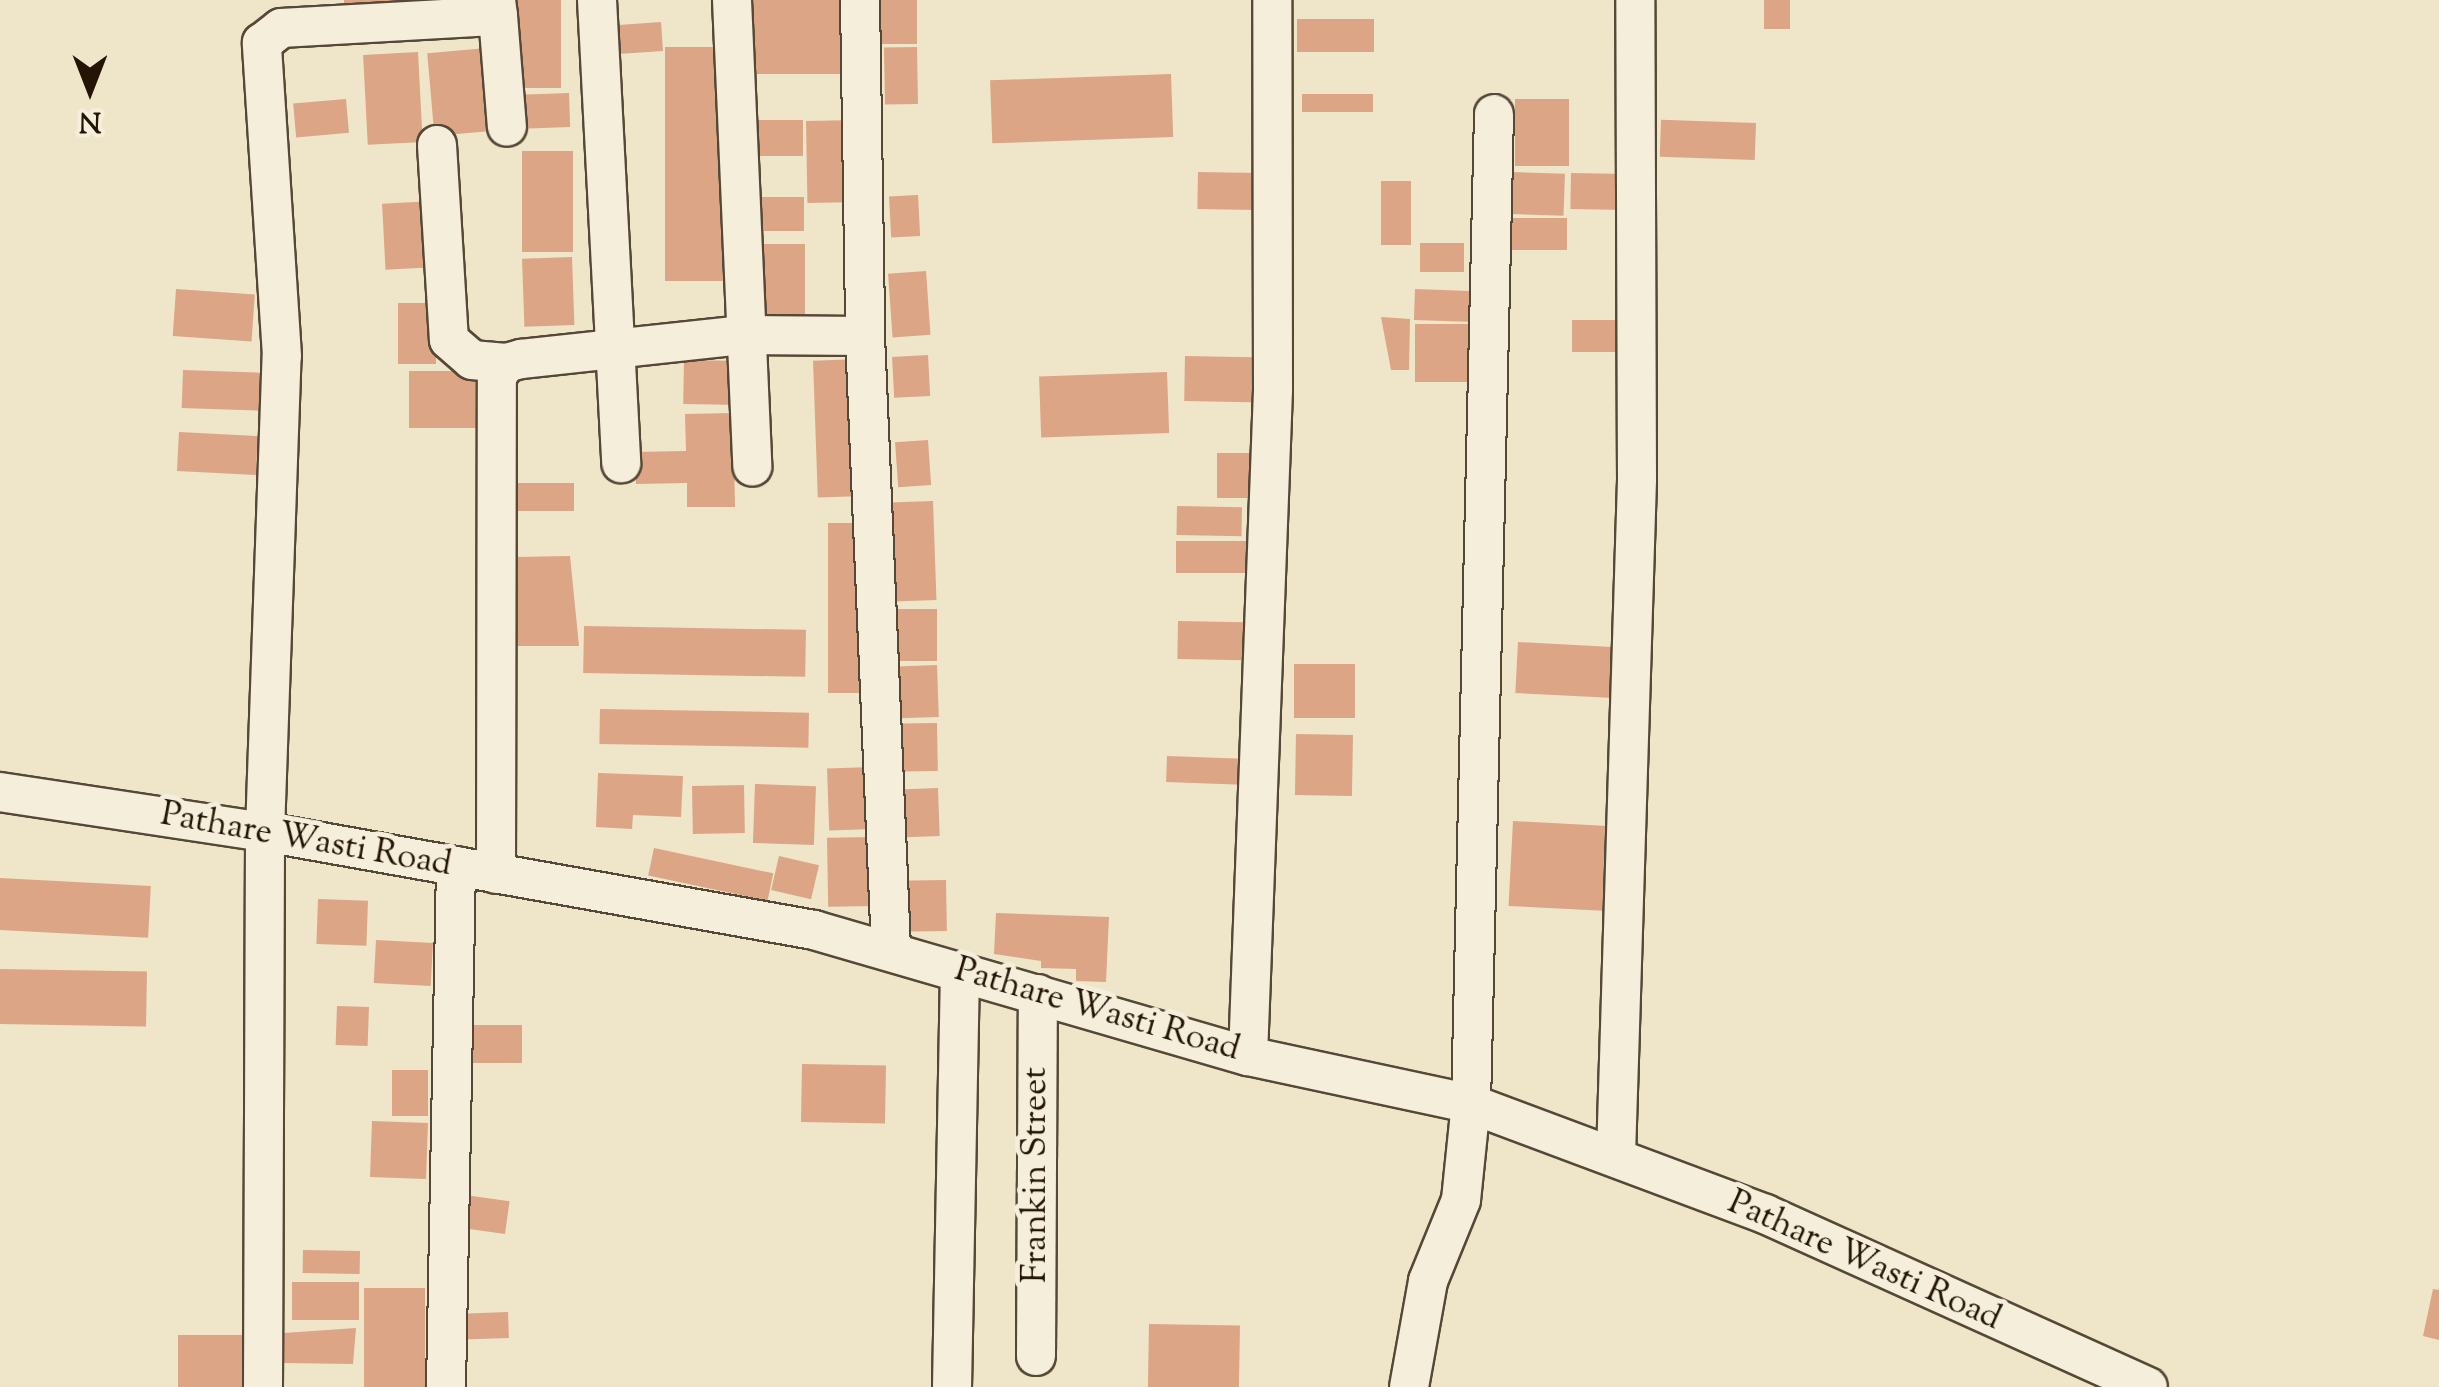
<!DOCTYPE html>
<html>
<head>
<meta charset="utf-8">
<style>
  body { margin:0 }
  #map { position:relative; width:2439px; height:1387px; overflow:hidden; background:#efe5c8; font-family:"Sorts Mill Goudy",serif }
  div>[style] { position:absolute }
  .building>* { inset:0; background:#dca585; transform-origin:0 0 }
  .roads { filter:drop-shadow(2px 0 #564836) drop-shadow(-2px 0 #564836) drop-shadow(0 2px #564836) drop-shadow(0 -2px #564836) }
  .minor>* { height:38px; margin:-19px; padding:0 19px; transform-origin:19px; border-radius:19px; background:#f5eedb }
  span { translate:-50% -50%; white-space:nowrap; text-align:center; line-height:1.15; -webkit-text-stroke:10px #f5eedb; paint-order:stroke }
  .street-label { font-size:35px; color:#231406 }
  .north { position:absolute; left:40px; top:40px; width:100px; height:100px; -webkit-text-stroke:8px #f5eedb; paint-order:stroke; rotate:180deg; font-size:28px; font-weight:700; line-height:40px; text-align:center; color:#231406 }
  .north::after { content:''; display:block; margin:auto; width:35px; height:45px; background:#231406; clip-path:polygon(50% 0,100% 100%,50% 72%,0 100%) }
</style>
</head>
<body>
<div id="map">
  <div class="building">
    <i style="left:344px;top:0;width:57px;height:17px"></i>
    <i style="left:517px;top:0;width:44px;height:88px"></i>
    <i style="left:749px;top:0;width:103px;height:74px"></i>
    <i style="left:880px;top:0;width:37px;height:44px"></i>
    <i style="left:1764px;top:0;width:26px;height:29px"></i>
    <i style="left:1297px;top:19px;width:77px;height:33px"></i>
    <i style="left:661px;top:22px;width:29px;height:60px;rotate:86deg"></i>
    <i style="left:665px;top:47px;width:61px;height:234px"></i>
    <i style="left:917px;top:47px;width:57px;height:33px;rotate:89deg"></i>
    <i style="left:487px;top:48px;width:83px;height:60px;rotate:85deg"></i>
    <i style="left:418px;top:52px;width:90px;height:55px;rotate:87deg"></i>
    <i style="left:1171px;top:74px;width:63px;height:181px;rotate:88deg"></i>
    <i style="left:569px;top:93px;width:34px;height:49px;rotate:88deg"></i>
    <i style="left:1302px;top:94px;width:71px;height:18px"></i>
    <i style="left:346px;top:99px;width:34px;height:53px;rotate:85deg"></i>
    <i style="left:1515px;top:99px;width:54px;height:67px"></i>
    <i style="left:752px;top:120px;width:51px;height:36px"></i>
    <i style="left:858px;top:120px;width:82px;height:52px;rotate:89deg"></i>
    <i style="left:1756px;top:123px;width:37px;height:95px;rotate:92deg"></i>
    <i style="left:522px;top:151px;width:51px;height:101px"></i>
    <i style="left:1198px;top:172px;width:60px;height:37px;rotate:1deg"></i>
    <i style="left:1513px;top:172px;width:52px;height:42px;rotate:2deg"></i>
    <i style="left:1571px;top:173px;width:57px;height:36px;rotate:1deg"></i>
    <i style="left:1381px;top:181px;width:30px;height:64px"></i>
    <i style="left:918px;top:195px;width:41px;height:29px;rotate:87deg"></i>
    <i style="left:804px;top:197px;width:34px;height:51px;rotate:90deg"></i>
    <i style="left:434px;top:201px;width:66px;height:52px;rotate:87deg"></i>
    <i style="left:1511px;top:218px;width:56px;height:32px"></i>
    <i style="left:1464px;top:243px;width:29px;height:44px;rotate:90deg"></i>
    <i style="left:757px;top:244px;width:48px;height:85px"></i>
    <i style="left:572px;top:257px;width:68px;height:50px;rotate:88deg"></i>
    <i style="left:926px;top:271px;width:64px;height:38px;rotate:86deg"></i>
    <i style="left:176px;top:289px;width:79px;height:47px;rotate:4deg"></i>
    <i style="left:1415px;top:289px;width:61px;height:31px;rotate:2deg"></i>
    <i style="left:398px;top:303px;width:38px;height:61px"></i>
    <i style="clip-path:polygon(1381px 317px,1410px 319px,1409px 370px,1391px 370px)"></i>
    <i style="left:1629px;top:320px;width:32px;height:57px;rotate:90deg"></i>
    <i style="left:1478px;top:324px;width:58px;height:63px;rotate:90deg"></i>
    <i style="left:928px;top:355px;width:41px;height:36px;rotate:87deg"></i>
    <i style="left:1185px;top:356px;width:80px;height:45px;rotate:1deg"></i>
    <i style="left:860px;top:359px;width:137px;height:47px;rotate:88deg"></i>
    <i style="left:684px;top:360px;width:45px;height:44px;rotate:1deg"></i>
    <i style="left:183px;top:370px;width:84px;height:38px;rotate:2deg"></i>
    <i style="left:478px;top:371px;width:57px;height:69px;rotate:90deg"></i>
    <i style="left:1167px;top:372px;width:61px;height:128px;rotate:88deg"></i>
    <i style="clip-path:polygon(733px 413px,735px 507px,687px 507px,687px 483px,636px 484px,635px 452px,686px 451px,685px 414px)"></i>
    <i style="left:179px;top:432px;width:79px;height:39px;rotate:3deg"></i>
    <i style="left:928px;top:440px;width:45px;height:33px;rotate:86deg"></i>
    <i style="left:1217px;top:453px;width:44px;height:45px"></i>
    <i style="left:512px;top:483px;width:62px;height:28px"></i>
    <i style="left:933px;top:501px;width:99px;height:43px;rotate:88deg"></i>
    <i style="left:1177px;top:506px;width:65px;height:29px;rotate:1deg"></i>
    <i style="left:828px;top:523px;width:39px;height:170px"></i>
    <i style="left:1176px;top:541px;width:70px;height:32px"></i>
    <i style="clip-path:polygon(570px 556px,579px 646px,517px 646px,517px 557px)"></i>
    <i style="left:937px;top:609px;width:52px;height:43px;rotate:90deg"></i>
    <i style="left:1178px;top:621px;width:80px;height:38px;rotate:1deg"></i>
    <i style="left:584px;top:626px;width:222px;height:47px;rotate:1deg"></i>
    <i style="left:1518px;top:642px;width:99px;height:51px;rotate:3deg"></i>
    <i style="left:1294px;top:664px;width:61px;height:54px"></i>
    <i style="left:937px;top:665px;width:52px;height:40px;rotate:88deg"></i>
    <i style="left:600px;top:709px;width:209px;height:35px;rotate:1deg"></i>
    <i style="left:937px;top:723px;width:48px;height:35px;rotate:89deg"></i>
    <i style="left:1296px;top:734px;width:57px;height:61px;rotate:1deg"></i>
    <i style="left:1167px;top:756px;width:76px;height:26px;rotate:2deg"></i>
    <i style="left:872px;top:767px;width:62px;height:45px;rotate:88deg"></i>
    <i style="clip-path:polygon(598px 773px,683px 776px,681px 817px,633px 815px,632px 829px,596px 827px)"></i>
    <i style="left:755px;top:784px;width:61px;height:59px;rotate:2deg"></i>
    <i style="left:744px;top:785px;width:48px;height:52px;rotate:89deg"></i>
    <i style="left:938px;top:788px;width:48px;height:34px;rotate:88deg"></i>
    <i style="left:1513px;top:821px;width:104px;height:85px;rotate:3deg"></i>
    <i style="left:876px;top:837px;width:69px;height:49px;rotate:89deg"></i>
    <i style="left:654px;top:848px;width:122px;height:28px;rotate:12deg"></i>
    <i style="left:779px;top:856px;width:41px;height:35px;rotate:13deg"></i>
    <i style="left:0;top:878px;width:151px;height:52px;rotate:3deg"></i>
    <i style="left:946px;top:880px;width:51px;height:49px;rotate:89deg"></i>
    <i style="left:318px;top:899px;width:50px;height:45px;rotate:2deg"></i>
    <i style="clip-path:polygon(996px 913px,1109px 917px,1106px 982px,1076px 981px,1076px 969px,1041px 968px,1041px 961px,994px 954px)"></i>
    <i style="left:376px;top:940px;width:57px;height:43px;rotate:3deg"></i>
    <i style="left:0;top:969px;width:147px;height:55px;rotate:1deg"></i>
    <i style="left:337px;top:1006px;width:32px;height:39px;rotate:2deg"></i>
    <i style="left:467px;top:1025px;width:55px;height:38px"></i>
    <i style="left:802px;top:1064px;width:84px;height:58px;rotate:1deg"></i>
    <i style="left:392px;top:1070px;width:36px;height:46px"></i>
    <i style="left:372px;top:1121px;width:56px;height:56px;rotate:2deg"></i>
    <i style="left:465px;top:1195px;width:45px;height:33px;rotate:8deg"></i>
    <i style="left:303px;top:1250px;width:57px;height:23px;rotate:1deg"></i>
    <i style="left:359px;top:1282px;width:38px;height:67px;rotate:90deg"></i>
    <i style="left:364px;top:1288px;width:61px;height:99px"></i>
    <i style="clip-path:polygon(2433px 1289px,2439px 1290px,2439px 1340px,2423px 1336px)"></i>
    <i style="left:508px;top:1312px;width:26px;height:47px;rotate:88deg"></i>
    <i style="left:1149px;top:1324px;width:91px;height:63px;rotate:1deg"></i>
    <i style="clip-path:polygon(356px 1328px,353px 1364px,283px 1363px,284px 1333px)"></i>
    <i style="left:251px;top:1335px;width:52px;height:73px;rotate:90deg"></i>
  </div>
  <div class="roads">
    <div class="minor">
      <i style="left:597px;top:0;width:464px;rotate:87deg"></i>
      <i style="left:732px;top:0;width:467px;rotate:87.5deg"></i>
      <i style="left:860px;top:0;width:336px;rotate:89.1deg"></i>
      <i style="left:865px;top:336px;width:613px;rotate:87.57deg"></i>
      <i style="left:498px;top:16px;width:111px;rotate:85.4deg"></i>
      <i style="left:437px;top:145px;width:195px;rotate:86.5deg"></i>
      <i style="left:449px;top:340px;width:30px;rotate:41deg"></i>
      <i style="left:472px;top:360px;width:34px;rotate:5deg"></i>
      <i style="left:0;top:792px;width:268px;rotate:8.6deg"></i>
      <i style="left:265px;top:832px;width:558px;rotate:10.12deg"></i>
      <i style="left:814px;top:930px;width:452px;rotate:16.2deg"></i>
      <i style="left:1248px;top:1056px;width:228px;rotate:12.1deg"></i>
      <i style="left:1471px;top:1104px;width:314px;rotate:20.5deg"></i>
      <i style="left:1765px;top:1214px;width:420px;rotate:24.3deg"></i>
      <i style="left:496px;top:874px;width:498px;rotate:-89.9deg"></i>
      <i style="left:497px;top:376px;width:16px;rotate:-55deg"></i>
      <i style="left:506px;top:363px;width:16px;rotate:-15deg"></i>
      <i style="left:521px;top:359px;width:222px;rotate:-6.2deg"></i>
      <i style="left:742px;top:335px;width:123px;rotate:0.5deg"></i>
      <i style="left:1248px;top:1056px;width:667px;rotate:-87.85deg"></i>
      <i style="left:1273px;top:389px;width:389px;rotate:-90.1deg"></i>
      <i style="left:1616px;top:1156px;width:677px;rotate:-88.22deg"></i>
      <i style="left:1637px;top:479px;width:479px;rotate:-90.2deg"></i>
      <i style="left:1036px;top:1356px;width:362px;rotate:-89.7deg"></i>
      <i style="left:263px;top:1387px;width:555px;rotate:-89.79deg"></i>
      <i style="left:265px;top:832px;width:476px;rotate:-88deg"></i>
      <i style="left:282px;top:356px;width:314px;rotate:-93.7deg"></i>
      <i style="left:262px;top:43px;width:24px;rotate:-38deg"></i>
      <i style="left:281px;top:28px;width:217px;rotate:-3.2deg"></i>
      <i style="left:498px;top:16px;width:16px;rotate:-97deg"></i>
      <i style="left:446px;top:1387px;width:521px;rotate:-88.9deg"></i>
      <i style="left:952px;top:1387px;width:414px;rotate:-88.9deg"></i>
      <i style="left:1409px;top:1387px;width:108px;rotate:-79.8deg"></i>
      <i style="left:1428px;top:1281px;width:87px;rotate:-67.8deg"></i>
      <i style="left:1461px;top:1200px;width:97px;rotate:-84.1deg"></i>
      <i style="left:1471px;top:1104px;width:990px;rotate:-88.67deg"></i>
    </div>
  </div>
  <div class="street-label">
    <span style="left:306px;top:841px;rotate:10deg">Pathare Wasti Road</span>
    <span style="left:1097px;top:1011px;rotate:16deg">Pathare Wasti Road</span>
    <span style="left:1037px;top:1175px;rotate:-90deg">Frankin Street</span>
    <span style="left:1864px;top:1262px;rotate:24deg">Pathare Wasti Road</span>
  </div>
  <div class="north">N</div>
</div>
</body>
</html>
